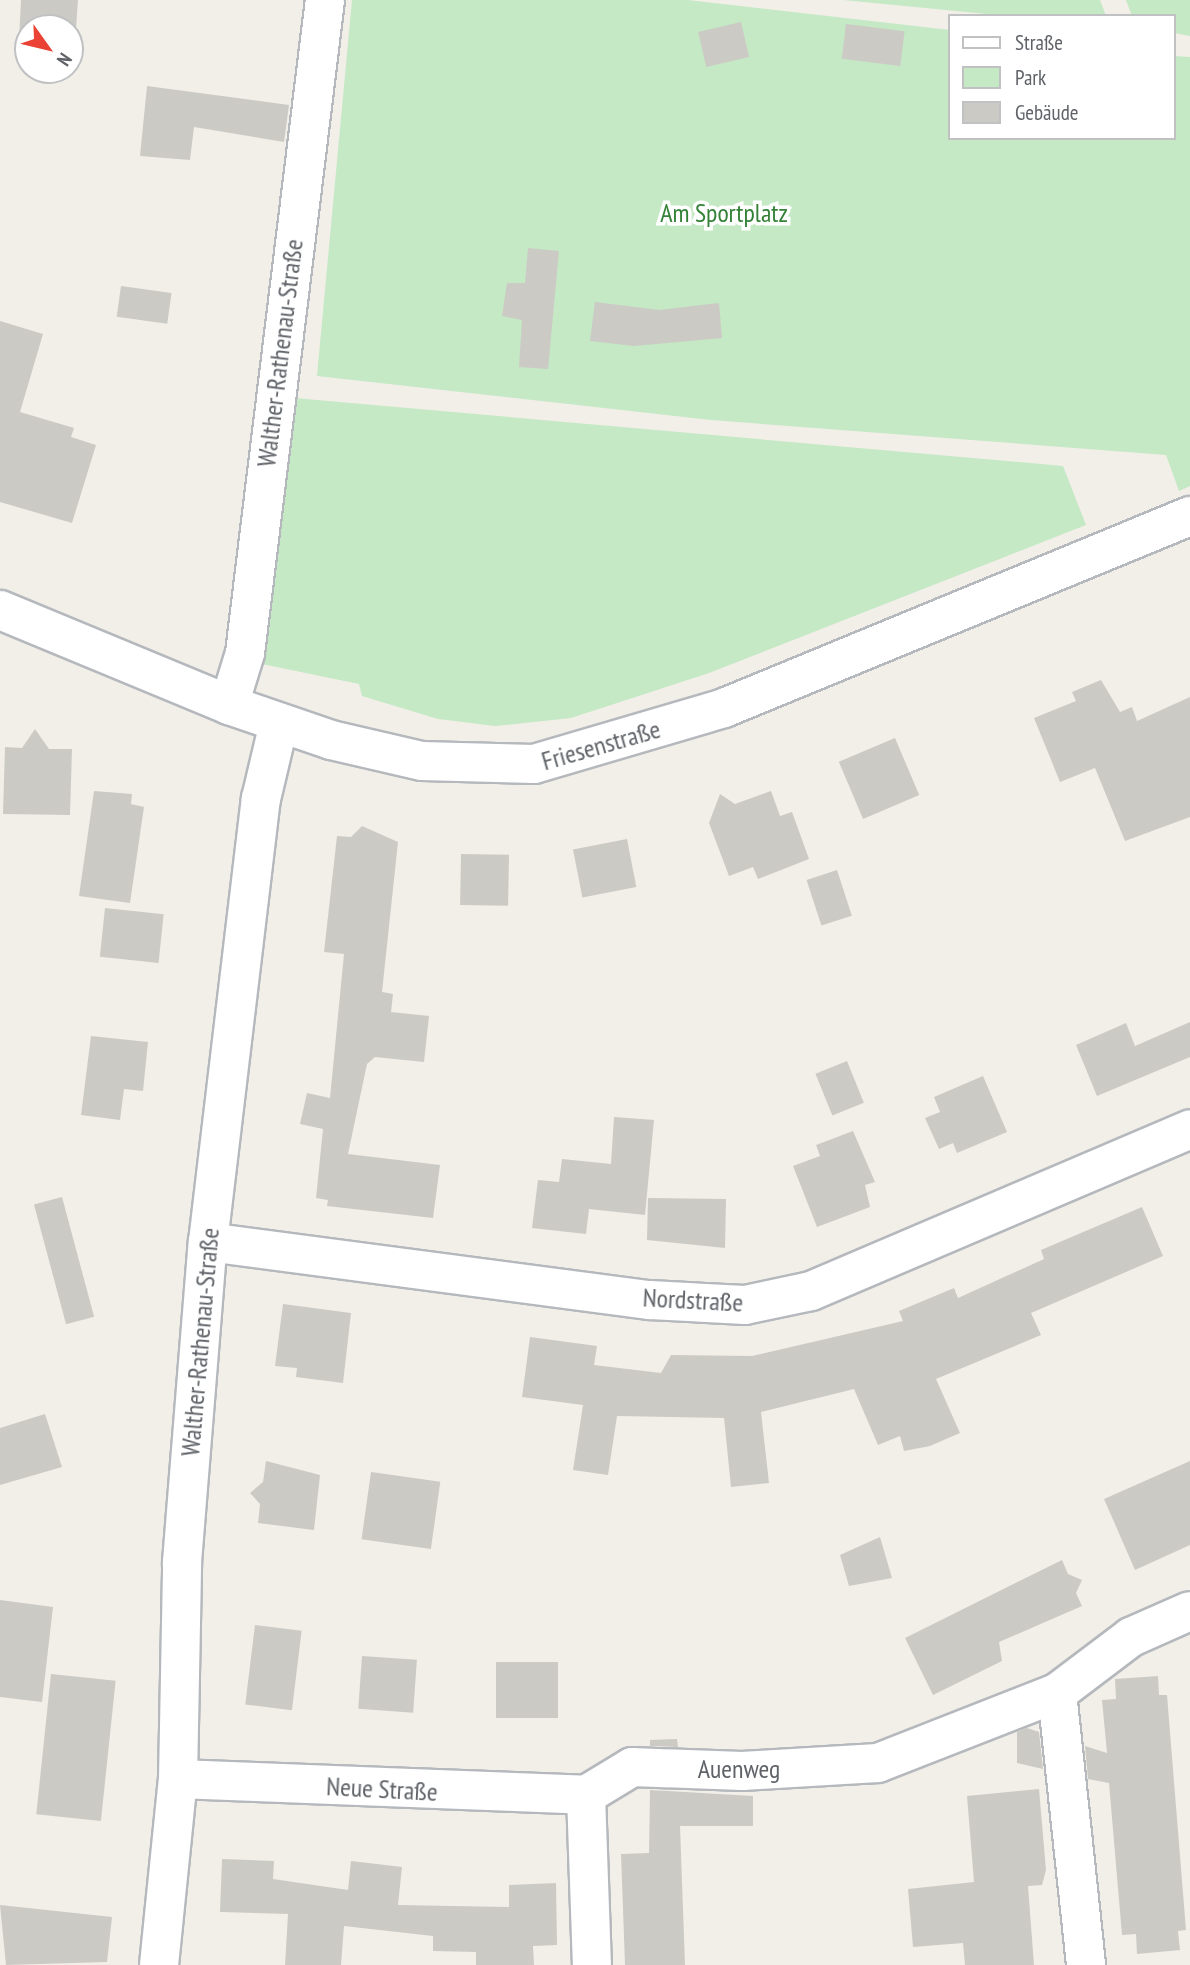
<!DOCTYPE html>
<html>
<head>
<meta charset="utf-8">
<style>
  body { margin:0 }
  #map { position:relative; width:1190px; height:1965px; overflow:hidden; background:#f1efe8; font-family:"PT Sans Narrow",sans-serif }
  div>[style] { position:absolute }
  .green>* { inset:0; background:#c5e8c5 }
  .building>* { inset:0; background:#cccac5; transform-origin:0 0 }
  .roads { filter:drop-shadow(2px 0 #b5b8bc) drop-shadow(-2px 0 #b5b8bc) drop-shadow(0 2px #b5b8bc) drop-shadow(0 -2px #b5b8bc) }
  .minor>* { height:38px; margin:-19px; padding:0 19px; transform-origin:19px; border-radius:19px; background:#fff }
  span { translate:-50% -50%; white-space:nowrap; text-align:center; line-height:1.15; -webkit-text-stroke:7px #fff; paint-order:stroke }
  .park-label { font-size:26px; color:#348238 }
  .street-label { font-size:26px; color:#5f6368 }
  .legend { position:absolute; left:948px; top:14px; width:228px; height:126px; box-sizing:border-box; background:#fff; border:2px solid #bfc1c3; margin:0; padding:9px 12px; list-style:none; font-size:21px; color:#5f6368 }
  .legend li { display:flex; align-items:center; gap:14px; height:35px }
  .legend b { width:35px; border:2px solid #bfc1c3 }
  .north { position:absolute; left:14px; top:14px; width:70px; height:70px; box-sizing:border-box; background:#fff; border:2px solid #bfc1c3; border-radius:50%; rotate:124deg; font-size:19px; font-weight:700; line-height:28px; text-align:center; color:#5f6368 }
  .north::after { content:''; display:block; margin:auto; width:24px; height:32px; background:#ea4335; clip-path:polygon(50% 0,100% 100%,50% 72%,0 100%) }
</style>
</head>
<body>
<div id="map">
  <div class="green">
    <i style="clip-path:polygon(352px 0,688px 0,950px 30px,950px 138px,1174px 138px,1174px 56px,1190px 57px,1190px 486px,1179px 491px,1166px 455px,711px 420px,317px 376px)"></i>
    <i style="clip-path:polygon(843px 0,1100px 0,1106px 16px,1008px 16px)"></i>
    <i style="clip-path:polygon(1126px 0,1190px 0,1190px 36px,1174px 33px,1174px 16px,1132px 16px)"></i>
    <i style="clip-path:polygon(294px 398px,1063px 466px,1086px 525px,709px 673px,571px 718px,495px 726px,438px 719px,362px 696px,359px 684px,262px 664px)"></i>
  </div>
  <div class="building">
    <i style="clip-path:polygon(21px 0,78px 0,75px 43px,70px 28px,28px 28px,28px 40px,19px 40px)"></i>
    <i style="left:741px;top:22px;width:36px;height:44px;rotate:77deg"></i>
    <i style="left:846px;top:24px;width:59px;height:35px;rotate:7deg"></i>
    <i style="clip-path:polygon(147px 86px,289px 105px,284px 142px,194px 127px,190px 160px,140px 156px)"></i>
    <i style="clip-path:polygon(528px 248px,559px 251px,548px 369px,519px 367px,522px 320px,502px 316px,507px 283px,525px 283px)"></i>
    <i style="left:121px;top:286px;width:51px;height:31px;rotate:8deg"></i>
    <i style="clip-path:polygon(595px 302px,659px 310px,719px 303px,722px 338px,634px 346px,590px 341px)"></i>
    <i style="clip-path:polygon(0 321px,43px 334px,20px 412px,74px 428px,71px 437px,96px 445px,72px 523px,0 502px)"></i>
    <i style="clip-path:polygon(1101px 680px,1120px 712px,1132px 707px,1137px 721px,1190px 697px,1190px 817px,1125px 841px,1095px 768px,1060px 782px,1034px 718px,1076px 701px,1072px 692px)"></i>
    <i style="clip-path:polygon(35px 729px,49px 749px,72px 749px,70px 815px,3px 814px,5px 747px,22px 748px)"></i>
    <i style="left:895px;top:738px;width:62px;height:61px;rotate:67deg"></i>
    <i style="clip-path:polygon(94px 791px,132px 794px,131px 804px,144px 807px,130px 903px,79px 896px)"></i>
    <i style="clip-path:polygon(771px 791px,780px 816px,792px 812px,809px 859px,758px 879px,753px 867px,729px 876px,709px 823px,720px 794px,735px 804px)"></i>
    <i style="clip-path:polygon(362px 826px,398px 842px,382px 992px,393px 994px,391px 1012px,429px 1016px,424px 1062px,375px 1057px,367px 1064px,348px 1154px,440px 1165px,433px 1218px,327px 1206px,328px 1200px,316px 1198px,323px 1129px,300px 1124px,307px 1093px,330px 1098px,344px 954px,324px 952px,337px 836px,351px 837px)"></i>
    <i style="left:627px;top:839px;width:49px;height:55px;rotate:79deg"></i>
    <i style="left:461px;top:854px;width:48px;height:51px;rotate:1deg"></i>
    <i style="left:837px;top:870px;width:48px;height:32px;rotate:72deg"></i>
    <i style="left:105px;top:908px;width:59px;height:49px;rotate:6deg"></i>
    <i style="clip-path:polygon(1190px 1022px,1190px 1057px,1097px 1096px,1076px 1045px,1126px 1023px,1135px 1046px)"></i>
    <i style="clip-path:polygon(91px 1036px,148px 1042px,143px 1091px,124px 1089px,120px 1120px,81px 1115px)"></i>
    <i style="left:847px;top:1061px;width:45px;height:34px;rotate:68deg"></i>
    <i style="clip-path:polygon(983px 1076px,1007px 1132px,957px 1153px,953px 1143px,939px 1149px,925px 1118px,940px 1112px,934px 1097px)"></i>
    <i style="clip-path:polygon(614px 1117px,654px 1120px,645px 1215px,589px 1209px,586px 1234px,532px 1228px,538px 1180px,559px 1182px,562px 1159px,611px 1164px)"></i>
    <i style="clip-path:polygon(853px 1131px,875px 1182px,865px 1185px,870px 1207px,817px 1227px,793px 1166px,820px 1156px,816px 1145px)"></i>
    <i style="left:62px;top:1197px;width:124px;height:29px;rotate:75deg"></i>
    <i style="clip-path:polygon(648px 1198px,726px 1199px,725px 1248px,647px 1240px)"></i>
    <i style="clip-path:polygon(1142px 1207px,1163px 1256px,1031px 1313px,1041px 1335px,936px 1379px,960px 1433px,930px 1446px,904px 1451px,900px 1436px,878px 1445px,854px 1389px,761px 1412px,769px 1483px,731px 1487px,724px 1418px,617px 1416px,608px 1475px,573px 1470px,583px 1405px,522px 1397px,530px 1337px,597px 1346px,594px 1365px,661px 1373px,671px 1355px,752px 1356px,903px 1321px,899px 1311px,954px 1288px,958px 1298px,1044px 1259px,1041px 1250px)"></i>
    <i style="clip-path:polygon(283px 1304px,351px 1313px,343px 1383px,296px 1377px,297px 1368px,275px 1366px)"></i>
    <i style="clip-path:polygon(45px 1414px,62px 1467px,0 1485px,0 1428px)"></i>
    <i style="clip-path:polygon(266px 1461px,320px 1475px,314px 1530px,258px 1523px,260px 1504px,250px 1493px,263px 1482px)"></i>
    <i style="clip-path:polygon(1190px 1461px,1190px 1545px,1135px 1570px,1104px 1499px)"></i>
    <i style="left:371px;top:1472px;width:70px;height:68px;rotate:8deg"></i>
    <i style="clip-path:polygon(880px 1537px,892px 1578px,849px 1586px,840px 1555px)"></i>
    <i style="clip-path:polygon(1062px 1560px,1068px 1574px,1082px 1580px,1076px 1593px,1082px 1606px,999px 1642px,1002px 1661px,933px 1695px,905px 1638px)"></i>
    <i style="clip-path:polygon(0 1600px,53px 1607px,42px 1702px,0 1697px)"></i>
    <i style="left:255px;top:1625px;width:47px;height:80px;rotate:7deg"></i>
    <i style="left:362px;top:1656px;width:55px;height:53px;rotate:4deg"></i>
    <i style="left:496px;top:1662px;width:62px;height:56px"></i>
    <i style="left:51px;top:1674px;width:65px;height:141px;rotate:6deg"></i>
    <i style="clip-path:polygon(1158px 1676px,1159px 1695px,1167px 1695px,1186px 1930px,1178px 1931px,1180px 1950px,1137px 1954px,1136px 1934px,1122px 1935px,1109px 1783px,1088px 1779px,1085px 1746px,1107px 1753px,1102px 1700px,1116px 1699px,1115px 1679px)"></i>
    <i style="clip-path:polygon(1027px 1728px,1039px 1732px,1043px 1769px,1017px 1763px,1017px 1732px)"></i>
    <i style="clip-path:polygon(677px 1739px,678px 1747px,650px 1746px,650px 1740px)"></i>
    <i style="clip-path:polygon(1039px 1789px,1046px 1870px,1042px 1885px,1028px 1886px,1034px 1965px,965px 1965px,963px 1943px,913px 1947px,908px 1889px,974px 1882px,967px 1796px)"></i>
    <i style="clip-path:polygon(650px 1790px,753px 1796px,753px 1826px,680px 1826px,685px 1965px,625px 1965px,621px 1854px,649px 1853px)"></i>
    <i style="clip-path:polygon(222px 1859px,274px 1861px,273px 1879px,348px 1890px,351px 1861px,402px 1867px,398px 1905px,509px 1907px,509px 1885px,556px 1883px,557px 1945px,533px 1946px,534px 1965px,476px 1965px,476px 1952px,433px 1951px,433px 1936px,344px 1926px,341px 1965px,285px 1965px,288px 1914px,220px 1912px)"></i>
    <i style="clip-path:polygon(0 1905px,112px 1917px,107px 1962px,6px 1965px)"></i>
  </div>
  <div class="roads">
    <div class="minor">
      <i style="left:0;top:610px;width:248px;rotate:22.5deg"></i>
      <i style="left:229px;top:705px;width:108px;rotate:18.9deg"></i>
      <i style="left:331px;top:740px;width:93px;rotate:13deg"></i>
      <i style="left:422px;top:761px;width:112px;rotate:1.5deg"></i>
      <i style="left:534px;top:764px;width:198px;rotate:-16.4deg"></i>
      <i style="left:724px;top:708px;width:504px;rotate:-22.39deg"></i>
      <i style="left:229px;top:705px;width:54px;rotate:-72.9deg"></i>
      <i style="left:245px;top:653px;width:658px;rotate:-83.02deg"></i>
      <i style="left:208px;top:1242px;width:446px;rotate:7.5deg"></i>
      <i style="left:650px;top:1300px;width:95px;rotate:3deg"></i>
      <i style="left:745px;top:1305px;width:67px;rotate:-12deg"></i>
      <i style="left:811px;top:1291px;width:412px;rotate:-23.1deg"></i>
      <i style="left:1057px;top:1693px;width:274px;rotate:83.9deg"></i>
      <i style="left:178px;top:1779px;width:408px;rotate:2.2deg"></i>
      <i style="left:586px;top:1795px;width:54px;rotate:-31.3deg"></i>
      <i style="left:632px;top:1767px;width:110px;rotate:2.1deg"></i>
      <i style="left:742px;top:1771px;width:136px;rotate:-3.4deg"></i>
      <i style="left:878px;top:1763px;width:192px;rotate:-21.4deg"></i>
      <i style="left:1057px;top:1693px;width:93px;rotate:-37.1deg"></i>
      <i style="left:1131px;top:1637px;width:64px;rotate:-23.8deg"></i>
      <i style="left:586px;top:1795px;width:170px;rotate:88deg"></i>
      <i style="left:159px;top:1965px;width:187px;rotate:-84.2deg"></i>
      <i style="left:178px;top:1779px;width:217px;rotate:-88.9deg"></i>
      <i style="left:182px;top:1562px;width:321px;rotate:-85.4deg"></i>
      <i style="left:208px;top:1242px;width:446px;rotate:-83.2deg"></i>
      <i style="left:261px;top:799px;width:78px;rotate:-76.7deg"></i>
    </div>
  </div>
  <div class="park-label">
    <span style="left:724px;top:213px">Am Sportplatz</span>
  </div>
  <div class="street-label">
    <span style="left:280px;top:353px;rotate:-83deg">Walther-Rathenau-Straße</span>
    <span style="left:601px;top:745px;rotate:-16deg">Friesenstraße</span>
    <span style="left:693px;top:1300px;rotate:3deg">Nordstraße</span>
    <span style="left:200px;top:1342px;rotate:-85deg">Walther-Rathenau-Straße</span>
    <span style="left:739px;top:1769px">Auenweg</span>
    <span style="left:382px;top:1789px;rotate:3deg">Neue Straße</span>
  </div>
  <ul class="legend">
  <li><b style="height:9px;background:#fff"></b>Straße</li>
  <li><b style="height:19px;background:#c5e8c5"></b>Park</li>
  <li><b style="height:19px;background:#cccac5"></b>Gebäude</li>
  </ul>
  <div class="north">N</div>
</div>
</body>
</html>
